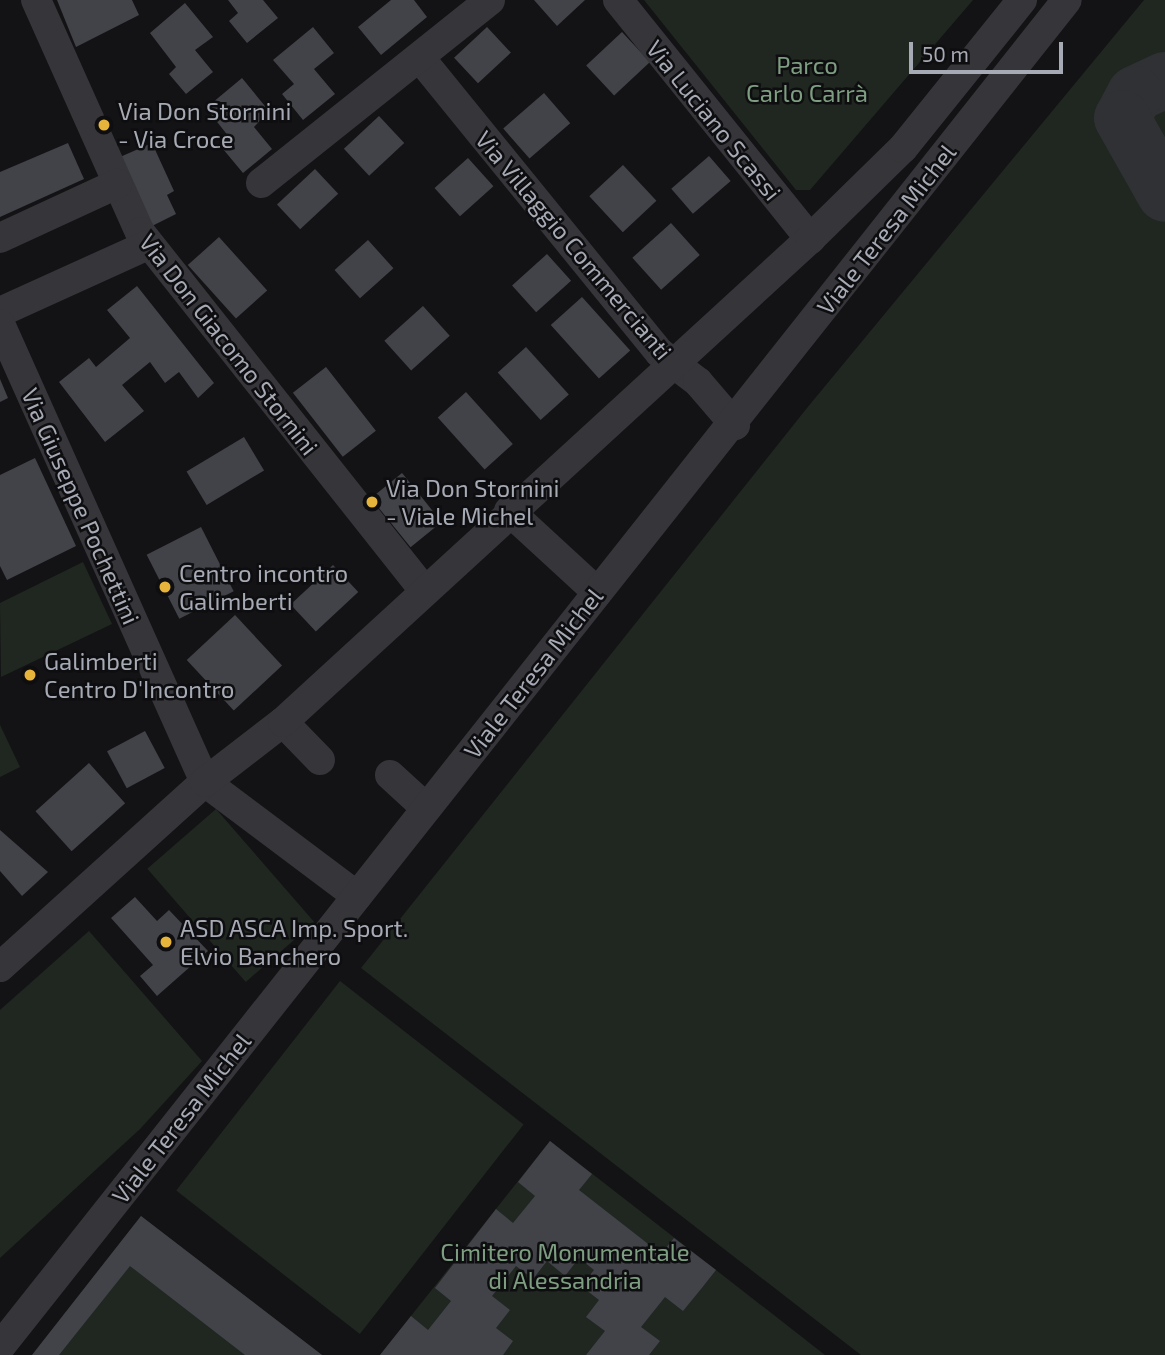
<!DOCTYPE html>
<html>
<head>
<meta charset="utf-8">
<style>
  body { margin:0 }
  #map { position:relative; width:1165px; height:1355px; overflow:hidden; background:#131315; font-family:"Exo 2",sans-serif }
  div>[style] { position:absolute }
  .green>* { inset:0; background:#202721; transform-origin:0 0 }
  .taxiway>* { height:56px; margin:-28px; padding:0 28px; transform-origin:28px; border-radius:28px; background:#303134 }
  .building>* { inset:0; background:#424348; transform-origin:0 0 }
  .minor>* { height:30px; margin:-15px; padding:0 15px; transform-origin:15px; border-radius:15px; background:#35353a }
  .dots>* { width:19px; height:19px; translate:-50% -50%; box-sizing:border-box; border:4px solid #0e0e10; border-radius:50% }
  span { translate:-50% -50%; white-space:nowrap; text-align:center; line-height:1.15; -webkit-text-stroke:5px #0e0e10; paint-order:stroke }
  .park-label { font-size:24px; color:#7e9e81 }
  .poi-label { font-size:24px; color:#a6aab4 }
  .left { translate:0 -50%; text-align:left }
  .street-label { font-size:24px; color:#a6aab4 }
  .scale { position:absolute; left:909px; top:42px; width:154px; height:32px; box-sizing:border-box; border:4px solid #a6aab4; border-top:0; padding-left:9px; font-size:21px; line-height:24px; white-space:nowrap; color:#a6aab4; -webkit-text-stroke:5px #0e0e10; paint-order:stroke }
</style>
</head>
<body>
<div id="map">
  <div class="green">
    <i style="clip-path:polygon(644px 0,973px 0,810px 190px,796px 190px)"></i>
    <i style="clip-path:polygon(1144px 0,1165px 0,1165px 1355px,861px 1355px,361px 968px,807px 408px)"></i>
    <i style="clip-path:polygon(83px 562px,112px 624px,1px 677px,0 603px)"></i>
    <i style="clip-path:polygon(0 725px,20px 767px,0 777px)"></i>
    <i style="left:216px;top:809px;width:150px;height:91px;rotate:49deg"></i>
    <i style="clip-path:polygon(89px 931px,202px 1061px,140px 1129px,0 1258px,0 1010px)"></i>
    <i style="left:340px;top:981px;width:233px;height:266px;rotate:38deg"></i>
    <i style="clip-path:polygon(550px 1141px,716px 1270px,825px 1355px,380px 1355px)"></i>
    <i style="clip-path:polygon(141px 1216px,322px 1355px,32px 1355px)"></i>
  </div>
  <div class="taxiway">
    <i style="left:1165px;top:80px;width:33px;rotate:155deg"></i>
    <i style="left:1135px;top:94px;width:27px;rotate:118deg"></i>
    <i style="left:1122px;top:118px;width:87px;rotate:60.5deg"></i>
  </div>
  <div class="building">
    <i style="clip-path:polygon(57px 0,132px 0,139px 15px,76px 47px)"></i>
    <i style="clip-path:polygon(228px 0,263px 0,278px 18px,247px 43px,229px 21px,238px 13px)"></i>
    <i style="clip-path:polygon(391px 0,414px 0,427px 17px,381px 55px,358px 27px)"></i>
    <i style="clip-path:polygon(534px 0,585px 0,557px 26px)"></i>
    <i style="clip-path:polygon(185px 3px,213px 37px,195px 50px,213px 72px,186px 94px,169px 74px,176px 67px,150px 33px)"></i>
    <i style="clip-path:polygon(313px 27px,334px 53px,314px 69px,335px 94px,303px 120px,282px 94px,294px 84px,273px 60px)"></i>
    <i style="left:487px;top:27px;width:35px;height:45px;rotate:47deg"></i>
    <i style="left:622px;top:32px;width:41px;height:49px;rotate:47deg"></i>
    <i style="clip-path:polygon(242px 78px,269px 111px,254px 127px,272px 149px,243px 173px,223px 149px,233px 142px,206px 108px)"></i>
    <i style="left:544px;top:93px;width:40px;height:54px;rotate:49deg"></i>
    <i style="left:379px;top:116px;width:37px;height:48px;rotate:47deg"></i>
    <i style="clip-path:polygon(68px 143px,84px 179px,0 217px,0 172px)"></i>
    <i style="clip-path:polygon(152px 143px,174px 191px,167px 195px,176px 214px,144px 230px,120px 157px)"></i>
    <i style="left:709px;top:156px;width:33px;height:50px;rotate:49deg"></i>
    <i style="left:468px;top:158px;width:38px;height:45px;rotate:48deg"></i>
    <i style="left:623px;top:165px;width:49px;height:46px;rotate:47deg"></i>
    <i style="left:315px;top:169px;width:34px;height:52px;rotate:47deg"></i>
    <i style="left:671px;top:223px;width:43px;height:52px;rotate:48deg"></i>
    <i style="left:219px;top:237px;width:72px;height:42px;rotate:48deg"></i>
    <i style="left:368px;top:240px;width:38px;height:45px;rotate:48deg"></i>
    <i style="left:547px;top:254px;width:36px;height:47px;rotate:48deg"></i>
    <i style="clip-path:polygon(137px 286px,214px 383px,198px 398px,179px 372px,165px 383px,150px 362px,122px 385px,144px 411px,105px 442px,59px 382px,89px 358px,96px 367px,130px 338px,107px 310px)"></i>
    <i style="left:582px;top:297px;width:72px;height:42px;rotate:48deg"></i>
    <i style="left:423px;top:306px;width:40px;height:52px;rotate:48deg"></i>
    <i style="left:526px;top:347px;width:64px;height:38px;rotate:48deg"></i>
    <i style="left:326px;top:367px;width:81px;height:42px;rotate:52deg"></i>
    <i style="clip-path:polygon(0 379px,8px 398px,0 402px)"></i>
    <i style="left:466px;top:392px;width:70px;height:38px;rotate:48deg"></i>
    <i style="left:244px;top:437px;width:39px;height:67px;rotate:59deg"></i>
    <i style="clip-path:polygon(35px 458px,76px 546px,7px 580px,0 566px,0 475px)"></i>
    <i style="left:402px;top:473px;width:63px;height:40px;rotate:51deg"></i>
    <i style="left:201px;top:527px;width:72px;height:61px;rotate:63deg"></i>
    <i style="left:333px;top:565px;width:37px;height:58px;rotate:47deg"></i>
    <i style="left:235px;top:615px;width:69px;height:66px;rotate:47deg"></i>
    <i style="left:145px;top:731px;width:42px;height:43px;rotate:62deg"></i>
    <i style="left:89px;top:763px;width:54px;height:72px;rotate:48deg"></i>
    <i style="clip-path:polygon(0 830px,48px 872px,22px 896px,0 871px)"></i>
    <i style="clip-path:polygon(135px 897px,157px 921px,169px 910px,208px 951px,157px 996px,140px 976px,153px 965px,111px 918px)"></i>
    <i style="clip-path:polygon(550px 1141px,592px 1174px,579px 1190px,661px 1254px,674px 1238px,716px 1270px,701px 1289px,683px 1311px,665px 1297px,641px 1327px,660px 1341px,649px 1355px,586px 1355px,605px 1331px,586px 1317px,599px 1300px,581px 1286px,594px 1270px,579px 1258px,565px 1276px,547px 1261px,533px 1279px,516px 1266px,492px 1296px,510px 1310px,496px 1328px,513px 1341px,503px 1355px,380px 1355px,411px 1316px,428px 1330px,451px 1301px,435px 1288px,496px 1209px,513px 1223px,535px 1196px,518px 1182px)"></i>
    <i style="clip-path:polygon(141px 1216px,322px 1355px,245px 1355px,130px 1266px,59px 1355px,32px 1355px)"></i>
  </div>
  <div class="minor">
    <i style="left:36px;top:0;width:254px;rotate:65.9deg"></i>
    <i style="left:140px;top:232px;width:457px;rotate:51.6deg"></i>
    <i style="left:618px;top:0;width:307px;rotate:51.2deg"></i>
    <i style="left:420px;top:58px;width:380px;rotate:50.9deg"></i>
    <i style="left:660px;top:353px;width:48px;rotate:37.3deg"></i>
    <i style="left:698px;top:382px;width:57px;rotate:49.3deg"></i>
    <i style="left:261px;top:183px;width:293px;rotate:-38.6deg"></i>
    <i style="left:0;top:238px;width:129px;rotate:-24.8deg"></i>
    <i style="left:0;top:312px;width:162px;rotate:-24.4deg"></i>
    <i style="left:0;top:324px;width:502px;rotate:65.89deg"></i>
    <i style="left:205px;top:782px;width:190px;rotate:36.9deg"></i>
    <i style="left:509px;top:511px;width:120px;rotate:42.6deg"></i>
    <i style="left:283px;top:722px;width:53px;rotate:45.8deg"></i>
    <i style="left:390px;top:775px;width:49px;rotate:42.5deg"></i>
    <i style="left:0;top:967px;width:276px;rotate:-42.1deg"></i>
    <i style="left:205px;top:782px;width:98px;rotate:-37.6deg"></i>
    <i style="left:283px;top:722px;width:715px;rotate:-42.51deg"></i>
    <i style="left:810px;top:239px;width:130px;rotate:-44.4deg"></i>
    <i style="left:903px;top:148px;width:190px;rotate:-51.2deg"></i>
    <i style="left:0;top:1347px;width:1718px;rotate:-51.62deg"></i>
  </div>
  <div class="dots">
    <i style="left:104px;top:125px;background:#e6b43a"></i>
    <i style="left:372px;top:502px;background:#e6b43a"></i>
    <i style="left:165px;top:587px;background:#e6b43a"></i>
    <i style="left:30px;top:675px;background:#e6b43a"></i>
    <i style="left:166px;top:942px;background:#e6b43a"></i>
  </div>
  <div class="park-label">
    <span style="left:807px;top:79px">Parco<br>Carlo Carrà</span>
    <span style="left:565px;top:1266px">Cimitero Monumentale<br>di Alessandria</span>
  </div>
  <div class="poi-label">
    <span class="left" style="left:118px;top:125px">Via Don Stornini<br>- Via Croce</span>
    <span class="left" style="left:386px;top:502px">Via Don Stornini<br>- Viale Michel</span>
    <span class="left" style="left:179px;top:587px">Centro incontro<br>Galimberti</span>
    <span class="left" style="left:44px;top:675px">Galimberti<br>Centro D'Incontro</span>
    <span class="left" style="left:180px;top:942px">ASD ASCA Imp. Sport.<br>Elvio Banchero</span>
  </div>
  <div class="street-label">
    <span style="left:714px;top:120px;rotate:51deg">Via Luciano Scassi</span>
    <span style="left:886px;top:229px;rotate:-52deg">Viale Teresa Michel</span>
    <span style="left:574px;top:245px;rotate:50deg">Via Villaggio Commercianti</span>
    <span style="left:229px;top:344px;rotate:52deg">Via Don Giacomo Stornini</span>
    <span style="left:81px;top:506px;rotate:66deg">Via Giuseppe Pochettini</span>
    <span style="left:533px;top:673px;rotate:-52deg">Viale Teresa Michel</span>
    <span style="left:181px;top:1118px;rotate:-52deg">Viale Teresa Michel</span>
  </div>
  <div class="scale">50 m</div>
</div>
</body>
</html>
